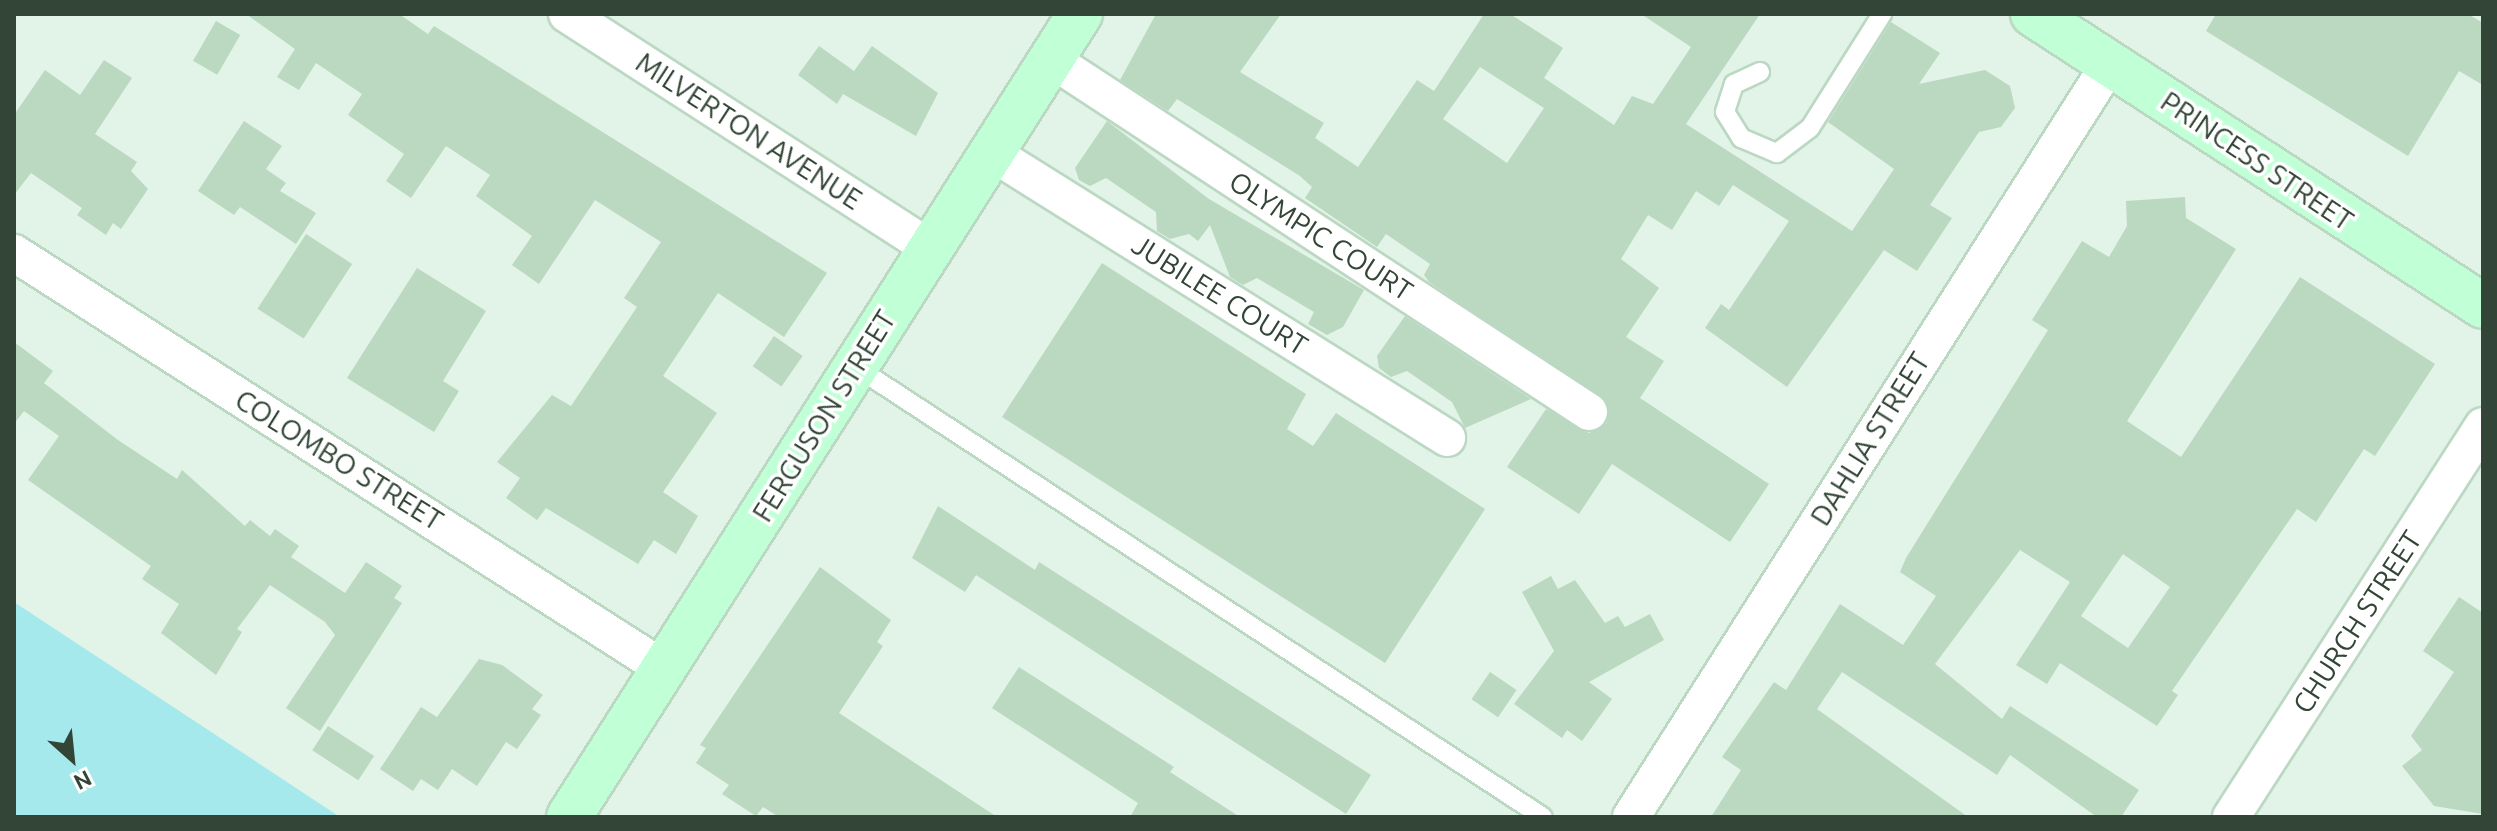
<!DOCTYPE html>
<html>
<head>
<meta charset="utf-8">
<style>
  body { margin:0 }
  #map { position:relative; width:2497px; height:831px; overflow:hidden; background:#e2f3e7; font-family:Ubuntu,sans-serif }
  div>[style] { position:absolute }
  .green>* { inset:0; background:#a6e9ed }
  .building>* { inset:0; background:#bad9c0; transform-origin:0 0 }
  .roads { filter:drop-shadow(2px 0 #bbd8c3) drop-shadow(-2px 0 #bbd8c3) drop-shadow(0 2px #bbd8c3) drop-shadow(0 -2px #bbd8c3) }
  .lane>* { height:18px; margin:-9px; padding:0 9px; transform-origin:9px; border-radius:9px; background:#fff }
  .street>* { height:36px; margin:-18px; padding:0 18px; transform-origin:18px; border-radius:18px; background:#fff }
  .secondary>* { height:44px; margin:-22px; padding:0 22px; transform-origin:22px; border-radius:22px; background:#c1ffd7 }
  span { translate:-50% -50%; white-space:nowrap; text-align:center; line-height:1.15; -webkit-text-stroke:7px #fff; paint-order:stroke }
  .street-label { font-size:28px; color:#324536 }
  .frame { position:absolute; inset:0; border:16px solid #324536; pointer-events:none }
  .north { position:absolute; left:32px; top:719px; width:80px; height:80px; -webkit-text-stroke:6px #fff; paint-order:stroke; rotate:153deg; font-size:22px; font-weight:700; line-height:32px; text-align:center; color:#324536 }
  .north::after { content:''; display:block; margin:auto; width:28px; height:36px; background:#324536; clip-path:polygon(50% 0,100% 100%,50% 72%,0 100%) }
</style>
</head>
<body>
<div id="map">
  <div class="green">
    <i style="clip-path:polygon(14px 602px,340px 817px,14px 817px)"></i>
  </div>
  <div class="building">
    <i style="clip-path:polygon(246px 14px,399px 14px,428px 34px,434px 26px,827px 273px,784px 337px,718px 293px,663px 376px,717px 413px,663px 492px,698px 516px,676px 554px,654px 540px,638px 564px,546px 508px,537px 520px,506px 498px,520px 478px,497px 462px,552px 395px,571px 406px,637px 307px,624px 298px,661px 242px,595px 200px,539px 284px,512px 265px,532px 236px,476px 196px,490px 175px,446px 146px,411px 198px,386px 181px,404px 154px,348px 115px,362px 94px,316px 63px,299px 90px,277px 77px,295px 49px)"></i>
    <i style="clip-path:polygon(evenodd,1156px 14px,1281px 14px,1240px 72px,1324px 123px,1315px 138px,1358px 167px,1417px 80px,1434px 91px,1484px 14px,1510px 14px,1563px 48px,1544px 78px,1614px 125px,1632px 96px,1653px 104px,1691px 47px,1641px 14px,1760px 14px,1686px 124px,1852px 231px,1894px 169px,1828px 122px,1891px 22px,1940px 53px,1919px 84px,1985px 70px,2010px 86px,2015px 108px,2001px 127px,1979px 132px,1930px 205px,1952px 218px,1917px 271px,1884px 250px,1787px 387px,1705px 328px,1721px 304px,1729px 310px,1789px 221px,1733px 185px,1719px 206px,1696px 191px,1672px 230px,1648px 215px,1621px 259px,1659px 288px,1626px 337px,1664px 361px,1640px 398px,1769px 484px,1730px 542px,1612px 464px,1579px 514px,1507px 467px,1546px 409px,1589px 433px,1607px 423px,1607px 402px,1429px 282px,1424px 275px,1430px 264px,1386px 234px,1377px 247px,1305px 198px,1312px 187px,1300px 176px,1177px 99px,1168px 111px,1120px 80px,1156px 14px,1480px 67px,1544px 108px,1507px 163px,1443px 119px,1480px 67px)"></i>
    <i style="clip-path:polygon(2216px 14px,2468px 14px,2483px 23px,2483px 85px,2459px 71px,2408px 156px,2206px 31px)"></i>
    <i style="left:216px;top:21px;width:28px;height:46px;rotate:30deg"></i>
    <i style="clip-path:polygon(819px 46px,854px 71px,872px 46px,938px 93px,916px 136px,843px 94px,837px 104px,798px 75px)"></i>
    <i style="clip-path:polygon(104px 60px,132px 78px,95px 134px,137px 162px,131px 171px,148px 189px,121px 229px,113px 223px,106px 235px,77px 215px,82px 208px,31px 173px,14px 195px,14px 115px,45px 70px,80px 95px)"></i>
    <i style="clip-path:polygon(244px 121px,282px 146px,266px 169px,286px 183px,280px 191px,316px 213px,296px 244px,240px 207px,234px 215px,198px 191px)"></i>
    <i style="clip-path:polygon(1107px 121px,1209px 199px,1364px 290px,1343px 327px,1327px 335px,1308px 324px,1314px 312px,1257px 278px,1243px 285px,1230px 277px,1210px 225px,1198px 241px,1189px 234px,1170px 239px,1157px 231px,1156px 212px,1106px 178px,1090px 186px,1079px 180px,1075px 168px)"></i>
    <i style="clip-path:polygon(evenodd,2185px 197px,2186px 218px,2236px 249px,2127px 421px,2181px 457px,2300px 277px,2435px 364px,2375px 456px,2364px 449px,2316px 522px,2297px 509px,2172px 691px,2178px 695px,2157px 726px,2060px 663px,2047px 684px,2016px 665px,2070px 582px,2020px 550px,1935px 664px,2002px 719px,2010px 706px,2139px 790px,2121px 817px,2097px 817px,2010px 755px,1997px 775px,1842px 672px,1817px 709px,1968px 817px,1711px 817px,1741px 770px,1722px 757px,1774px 682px,1786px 690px,1840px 604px,1903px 645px,1936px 596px,1900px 572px,1906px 558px,2048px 330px,2032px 320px,2082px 241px,2109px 257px,2127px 226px,2126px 201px,2185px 197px,2123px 554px,2170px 587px,2128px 648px,2081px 616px,2123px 554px)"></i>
    <i style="left:306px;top:234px;width:55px;height:89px;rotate:33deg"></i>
    <i style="clip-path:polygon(1102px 263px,1306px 394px,1287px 429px,1313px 446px,1336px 413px,1485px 509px,1385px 663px,1002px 417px)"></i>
    <i style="clip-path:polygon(417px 268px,486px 311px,443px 381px,459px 391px,434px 432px,347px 378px)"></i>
    <i style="clip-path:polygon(1405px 316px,1531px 399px,1465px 428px,1452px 402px,1407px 371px,1391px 377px,1379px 368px,1377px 356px)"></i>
    <i style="left:774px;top:336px;width:35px;height:37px;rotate:35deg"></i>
    <i style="clip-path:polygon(14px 342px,53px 371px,44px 383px,118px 440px,177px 479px,182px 470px,245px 526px,250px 520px,270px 536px,275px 529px,299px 546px,291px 557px,345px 593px,366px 562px,402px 586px,394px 598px,402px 603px,320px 731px,286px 708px,335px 635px,325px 622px,270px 585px,237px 629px,242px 632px,216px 675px,161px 633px,179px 604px,142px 579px,151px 566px,28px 480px,59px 436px,24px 411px,14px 424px)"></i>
    <i style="clip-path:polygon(938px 506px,1035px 570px,1039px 562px,1371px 775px,1346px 814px,976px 575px,965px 592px,912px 558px)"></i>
    <i style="clip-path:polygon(820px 567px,891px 620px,877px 642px,883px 646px,839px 713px,997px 817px,779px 817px,763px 807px,756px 816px,722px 794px,729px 785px,696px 763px,706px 748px,700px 745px)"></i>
    <i style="clip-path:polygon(1551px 576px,1558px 589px,1575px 580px,1605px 623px,1618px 616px,1625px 627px,1650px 614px,1664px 640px,1589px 682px,1612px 699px,1582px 741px,1567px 730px,1562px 738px,1514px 704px,1554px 651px,1522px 592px)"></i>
    <i style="clip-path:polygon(2459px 597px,2483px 613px,2483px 814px,2434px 806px,2402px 766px,2422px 750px,2411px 736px,2454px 672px,2423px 651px)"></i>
    <i style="clip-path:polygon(479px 659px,502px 665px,543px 695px,532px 709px,541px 715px,517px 749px,506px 742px,477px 786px,452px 769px,438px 790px,421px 779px,413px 791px,380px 769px,421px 707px,437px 717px)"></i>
    <i style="clip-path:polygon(1019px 667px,1174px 767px,1170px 772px,1240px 817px,1130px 817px,1138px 803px,992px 708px)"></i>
    <i style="left:1490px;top:672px;width:32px;height:33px;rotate:34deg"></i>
    <i style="left:328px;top:726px;width:55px;height:29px;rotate:33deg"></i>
  </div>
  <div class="roads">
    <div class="lane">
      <i style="left:1760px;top:72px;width:29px;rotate:155deg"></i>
      <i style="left:1734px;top:84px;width:29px;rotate:108deg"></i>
      <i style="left:1725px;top:112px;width:31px;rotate:58deg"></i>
      <i style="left:1741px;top:138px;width:39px;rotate:23deg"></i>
      <i style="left:1777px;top:153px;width:41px;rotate:-37.1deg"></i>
      <i style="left:1810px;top:128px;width:135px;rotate:-57.7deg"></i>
      <i style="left:856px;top:367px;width:821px;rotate:33.23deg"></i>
    </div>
    <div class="street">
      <i style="left:567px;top:14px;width:432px;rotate:32.8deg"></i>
      <i style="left:1052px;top:60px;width:642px;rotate:33.24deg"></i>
      <i style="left:992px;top:153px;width:537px;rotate:32.06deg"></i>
      <i style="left:14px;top:253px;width:770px;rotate:32.6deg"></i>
      <i style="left:1631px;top:817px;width:893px;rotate:-57.57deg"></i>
      <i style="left:2231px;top:817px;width:465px;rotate:-57.2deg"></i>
    </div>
    <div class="secondary">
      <i style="left:2033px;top:14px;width:536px;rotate:32.98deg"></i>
      <i style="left:569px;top:817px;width:952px;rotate:-57.53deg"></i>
    </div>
  </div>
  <div class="street-label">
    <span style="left:749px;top:131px;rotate:33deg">MILVERTON AVENUE</span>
    <span style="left:2257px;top:161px;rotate:34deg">PRINCESS STREET</span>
    <span style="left:1321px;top:236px;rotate:33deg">OLYMPIC COURT</span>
    <span style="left:1220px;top:295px;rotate:32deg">JUBILEE COURT</span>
    <span style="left:824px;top:416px;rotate:-58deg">FERGUSON STREET</span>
    <span style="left:1870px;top:439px;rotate:-58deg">DAHLIA STREET</span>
    <span style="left:339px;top:460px;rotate:32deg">COLOMBO STREET</span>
    <span style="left:2357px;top:622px;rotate:-57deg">CHURCH STREET</span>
  </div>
  <div class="frame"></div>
  <div class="north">N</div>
</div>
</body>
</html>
